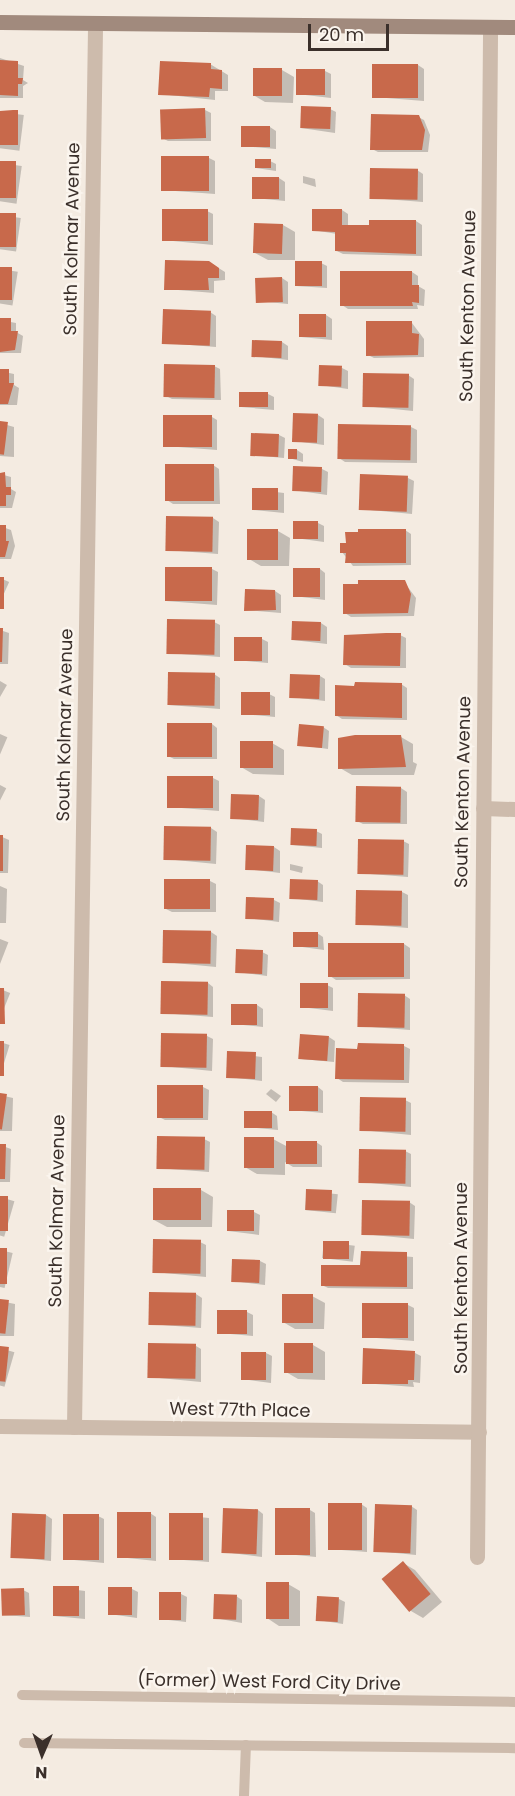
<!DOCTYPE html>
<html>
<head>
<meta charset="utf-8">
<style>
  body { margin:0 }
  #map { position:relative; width:515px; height:1796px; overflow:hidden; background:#f4ebe1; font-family:Poppins,sans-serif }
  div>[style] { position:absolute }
  .shadow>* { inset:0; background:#0003; transform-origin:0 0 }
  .building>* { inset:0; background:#c8694b; transform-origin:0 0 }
  .service>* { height:10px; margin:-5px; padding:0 5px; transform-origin:5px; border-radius:5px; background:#cdbbac }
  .minor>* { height:15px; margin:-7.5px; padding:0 7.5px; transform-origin:7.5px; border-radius:7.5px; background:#cdbbac }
  .secondary>* { height:15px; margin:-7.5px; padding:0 7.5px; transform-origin:7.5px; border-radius:7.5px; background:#a18a7d }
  span { translate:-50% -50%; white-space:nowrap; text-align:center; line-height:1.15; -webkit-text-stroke:5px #fbf5ee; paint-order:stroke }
  .street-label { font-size:18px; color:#3b302b }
  .north { position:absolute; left:12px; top:1724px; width:60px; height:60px; -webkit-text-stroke:4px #fbf5ee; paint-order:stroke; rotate:182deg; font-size:16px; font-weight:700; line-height:24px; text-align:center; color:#3b302b }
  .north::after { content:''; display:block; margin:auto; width:21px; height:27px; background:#3b302b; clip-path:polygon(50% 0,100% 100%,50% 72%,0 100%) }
  .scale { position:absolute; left:308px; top:24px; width:81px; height:27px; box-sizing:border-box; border:3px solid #3b302b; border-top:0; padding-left:8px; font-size:18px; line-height:21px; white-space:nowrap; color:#3b302b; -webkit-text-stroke:4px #fbf5ee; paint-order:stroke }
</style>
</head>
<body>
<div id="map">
  <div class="shadow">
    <i style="clip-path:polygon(0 58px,24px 66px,23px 80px,28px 83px,23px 86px,23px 98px,0 98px)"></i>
    <i style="clip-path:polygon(210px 64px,228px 75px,228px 91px,215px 91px,215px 100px,160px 94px)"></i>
    <i style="clip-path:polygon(418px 65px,424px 69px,424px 101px,374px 97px)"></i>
    <i style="clip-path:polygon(254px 69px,282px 70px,294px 77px,293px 103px,265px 102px,253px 95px)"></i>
    <i style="clip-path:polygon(325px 71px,331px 74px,331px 98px,297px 94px)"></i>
    <i style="clip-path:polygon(330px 109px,336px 112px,335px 133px,301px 128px)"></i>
    <i style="clip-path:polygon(205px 110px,211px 113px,211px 141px,168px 141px,162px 138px)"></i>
    <i style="left:0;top:112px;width:24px;height:36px;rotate:7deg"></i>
    <i style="clip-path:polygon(418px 117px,424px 120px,430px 135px,428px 152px,378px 152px,372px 149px)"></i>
    <i style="clip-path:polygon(270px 127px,276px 131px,276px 149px,242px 146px)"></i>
    <i style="clip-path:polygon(209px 158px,215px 161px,215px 194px,162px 190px)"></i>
    <i style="clip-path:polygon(270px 161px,276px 164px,276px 171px,256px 168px)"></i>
    <i style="left:0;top:163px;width:22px;height:38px;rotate:8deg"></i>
    <i style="clip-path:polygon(417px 170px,423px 174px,423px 202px,371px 198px)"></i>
    <i style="clip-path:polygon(303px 176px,315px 179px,316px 187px,303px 183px)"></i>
    <i style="clip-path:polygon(279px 178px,285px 182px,285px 201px,254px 198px)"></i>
    <i style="clip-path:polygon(342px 210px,348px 214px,348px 227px,416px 221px,422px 225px,422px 256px,343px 254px,337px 251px,337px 234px,313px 230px)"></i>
    <i style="clip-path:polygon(207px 211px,213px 214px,213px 245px,163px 240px)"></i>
    <i style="left:0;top:215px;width:21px;height:34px;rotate:8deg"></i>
    <i style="clip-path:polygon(283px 225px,295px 232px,295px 260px,268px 260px,255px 253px)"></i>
    <i style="clip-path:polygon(209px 262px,225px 272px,225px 280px,214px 281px,214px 293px,166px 289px)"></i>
    <i style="clip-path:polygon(321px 263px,327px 266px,327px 288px,296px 286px)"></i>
    <i style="left:0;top:269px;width:18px;height:34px;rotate:9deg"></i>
    <i style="clip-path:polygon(412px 272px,418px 276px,418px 286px,425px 290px,424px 306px,417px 305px,418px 309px,348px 309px,342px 305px)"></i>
    <i style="clip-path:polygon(282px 278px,288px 282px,288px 304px,257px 301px)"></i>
    <i style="clip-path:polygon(210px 312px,216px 316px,216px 347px,164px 343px)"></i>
    <i style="clip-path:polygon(326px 315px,332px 319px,332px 340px,301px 337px)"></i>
    <i style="clip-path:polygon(0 320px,16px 323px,16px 332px,23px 336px,21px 353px,0 353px)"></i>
    <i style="clip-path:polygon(412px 323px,424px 339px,424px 357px,374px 358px,368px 355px)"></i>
    <i style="clip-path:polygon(282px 342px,288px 346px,288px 360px,253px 356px)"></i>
    <i style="clip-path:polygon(214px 366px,220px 369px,221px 400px,172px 399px,166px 396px)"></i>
    <i style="clip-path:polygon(342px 368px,348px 371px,348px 389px,320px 385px)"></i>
    <i style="clip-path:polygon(0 371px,14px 374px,14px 385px,19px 388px,17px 405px,0 405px)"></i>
    <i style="clip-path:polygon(408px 375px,414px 379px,413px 411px,364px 406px)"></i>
    <i style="clip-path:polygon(268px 394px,274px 397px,274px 410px,241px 407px)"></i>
    <i style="clip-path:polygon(318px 415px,324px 419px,324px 445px,294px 441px)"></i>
    <i style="clip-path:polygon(212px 417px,217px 420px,217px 450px,165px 446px)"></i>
    <i style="clip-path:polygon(0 423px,14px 427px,14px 457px,0 456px)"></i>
    <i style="clip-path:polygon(339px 426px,411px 427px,417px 430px,417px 463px,345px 462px,339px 458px)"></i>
    <i style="clip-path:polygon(279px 435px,285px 438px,284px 458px,252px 455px)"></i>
    <i style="clip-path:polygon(297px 450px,303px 454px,303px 462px,289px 458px)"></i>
    <i style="clip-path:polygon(213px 465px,219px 469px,220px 504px,173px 504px,167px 500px)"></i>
    <i style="clip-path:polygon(322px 469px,328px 472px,327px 495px,293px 490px)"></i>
    <i style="clip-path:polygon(0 474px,11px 477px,11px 489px,16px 492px,12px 508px,0 508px)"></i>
    <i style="clip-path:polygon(408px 478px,414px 481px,412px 514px,360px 509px)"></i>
    <i style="clip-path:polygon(253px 489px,284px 493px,284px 513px,253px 510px)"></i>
    <i style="clip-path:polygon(213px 518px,219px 522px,218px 554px,167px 550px)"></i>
    <i style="clip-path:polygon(318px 523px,324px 526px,324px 542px,295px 538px)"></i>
    <i style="clip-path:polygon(0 526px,11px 530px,15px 546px,11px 559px,0 559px)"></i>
    <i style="clip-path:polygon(405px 530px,411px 534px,411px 565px,353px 566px,342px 552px)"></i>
    <i style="clip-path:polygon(278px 531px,290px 538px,289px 566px,261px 566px,249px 559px)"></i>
    <i style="clip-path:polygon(212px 569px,218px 572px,217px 605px,166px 601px)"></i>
    <i style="clip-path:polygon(320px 569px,325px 573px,325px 600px,294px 596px)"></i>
    <i style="left:0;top:578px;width:10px;height:33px;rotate:24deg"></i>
    <i style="clip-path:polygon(404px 582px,416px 598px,414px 616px,351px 617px,345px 613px)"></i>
    <i style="clip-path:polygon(275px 591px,281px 595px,281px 613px,246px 610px)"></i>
    <i style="clip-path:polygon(214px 622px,220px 625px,220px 657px,168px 653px)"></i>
    <i style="clip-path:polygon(321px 623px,327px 627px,327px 644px,293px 640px)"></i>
    <i style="clip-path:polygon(0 630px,9px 633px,8px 664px,0 664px)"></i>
    <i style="clip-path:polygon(400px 635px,406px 638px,406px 668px,351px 668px,345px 664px)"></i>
    <i style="clip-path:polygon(262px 639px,268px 642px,268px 663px,236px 660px)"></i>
    <i style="clip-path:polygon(214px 674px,220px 678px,220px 709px,169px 705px)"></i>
    <i style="clip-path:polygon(320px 676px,325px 679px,325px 701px,291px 697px)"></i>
    <i style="left:0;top:681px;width:8px;height:34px;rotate:30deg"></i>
    <i style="clip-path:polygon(401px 684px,407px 688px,407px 720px,342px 719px,336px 715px)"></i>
    <i style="clip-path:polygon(269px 694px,275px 697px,275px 717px,242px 714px)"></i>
    <i style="clip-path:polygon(212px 724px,217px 728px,217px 759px,174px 759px,168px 756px)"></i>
    <i style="clip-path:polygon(323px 727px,329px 731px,328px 749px,300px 745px)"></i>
    <i style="left:0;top:734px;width:8px;height:31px;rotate:23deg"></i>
    <i style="clip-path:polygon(401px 737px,413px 744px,413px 762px,417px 764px,414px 775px,352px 775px,340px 768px)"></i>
    <i style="clip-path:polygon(272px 743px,284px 750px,284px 775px,253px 774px,241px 767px)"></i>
    <i style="clip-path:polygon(213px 778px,219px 781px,219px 811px,169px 807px)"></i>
    <i style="left:0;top:785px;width:7px;height:35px;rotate:27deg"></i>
    <i style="clip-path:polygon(401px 788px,407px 792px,407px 824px,363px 824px,357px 821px)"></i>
    <i style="clip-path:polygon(259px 796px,265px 800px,264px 822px,232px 818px)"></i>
    <i style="clip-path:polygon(211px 828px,217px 832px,216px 864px,165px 859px)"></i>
    <i style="clip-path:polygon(316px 831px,322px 834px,322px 848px,293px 845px)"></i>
    <i style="clip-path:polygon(0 836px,9px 840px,8px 873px,0 873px)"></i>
    <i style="clip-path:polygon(403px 841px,409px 844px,408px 877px,358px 873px)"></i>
    <i style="clip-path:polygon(274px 847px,280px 851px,280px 873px,247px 869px)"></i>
    <i style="clip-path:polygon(290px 864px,303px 867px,302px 873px,290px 870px)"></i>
    <i style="clip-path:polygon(166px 881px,210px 881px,216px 884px,216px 912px,172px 912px,166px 909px)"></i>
    <i style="clip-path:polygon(317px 881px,323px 885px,323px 902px,291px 898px)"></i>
    <i style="clip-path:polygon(0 886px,7px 889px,6px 923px,0 923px)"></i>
    <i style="clip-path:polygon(402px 892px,408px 895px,408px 928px,358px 924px)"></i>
    <i style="clip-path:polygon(274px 900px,280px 903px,279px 922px,248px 918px)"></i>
    <i style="clip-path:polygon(211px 932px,217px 936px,216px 967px,164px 962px)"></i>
    <i style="clip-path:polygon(317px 933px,323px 937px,324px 950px,295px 946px)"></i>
    <i style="left:0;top:939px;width:9px;height:37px;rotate:21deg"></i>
    <i style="clip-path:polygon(404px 944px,410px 948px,410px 979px,336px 980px,330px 976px,329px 945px)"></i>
    <i style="clip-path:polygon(262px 952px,268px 955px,267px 976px,237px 972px)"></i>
    <i style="clip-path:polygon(208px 983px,213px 987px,213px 1017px,162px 1013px)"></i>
    <i style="clip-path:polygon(327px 985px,333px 988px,333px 1011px,301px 1007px)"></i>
    <i style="left:0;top:989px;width:11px;height:37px;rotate:22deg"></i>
    <i style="clip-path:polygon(404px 995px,410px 999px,410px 1030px,359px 1026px)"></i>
    <i style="clip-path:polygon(257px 1005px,263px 1009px,263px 1027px,233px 1024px)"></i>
    <i style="clip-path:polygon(207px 1036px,213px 1039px,212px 1071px,162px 1066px)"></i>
    <i style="clip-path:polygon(329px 1037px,335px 1041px,334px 1062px,301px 1059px)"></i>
    <i style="left:0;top:1042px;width:10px;height:37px;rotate:17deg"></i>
    <i style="clip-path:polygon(404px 1046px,410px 1049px,409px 1083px,343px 1082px,337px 1078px,359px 1050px)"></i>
    <i style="clip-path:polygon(228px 1053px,262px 1057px,262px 1081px,228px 1077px)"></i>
    <i style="clip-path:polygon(203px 1087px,209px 1090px,208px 1120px,165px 1120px,159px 1117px)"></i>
    <i style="clip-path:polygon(318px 1087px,323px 1091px,323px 1113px,291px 1110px)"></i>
    <i style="clip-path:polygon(271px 1089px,281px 1096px,276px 1102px,266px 1094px)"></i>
    <i style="clip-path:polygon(0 1095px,13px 1098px,12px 1131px,0 1131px)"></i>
    <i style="clip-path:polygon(405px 1100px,411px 1103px,411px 1135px,361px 1130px)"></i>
    <i style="clip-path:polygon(271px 1112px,277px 1116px,278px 1130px,246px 1127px)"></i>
    <i style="clip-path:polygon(204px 1139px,210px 1142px,209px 1172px,157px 1168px)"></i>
    <i style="clip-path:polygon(273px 1139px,288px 1147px,316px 1142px,322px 1146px,322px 1167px,293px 1167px,285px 1162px,285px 1175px,257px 1174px,245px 1167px)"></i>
    <i style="clip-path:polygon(0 1145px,11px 1149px,10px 1182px,0 1182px)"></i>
    <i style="clip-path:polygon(405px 1151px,411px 1154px,411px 1187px,361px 1182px)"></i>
    <i style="clip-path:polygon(201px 1190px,213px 1197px,212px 1227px,167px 1227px,154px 1220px)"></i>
    <i style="left:307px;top:1191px;width:31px;height:19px;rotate:6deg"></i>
    <i style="left:0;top:1197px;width:15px;height:37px;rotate:16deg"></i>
    <i style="clip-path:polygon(409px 1202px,415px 1206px,414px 1239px,363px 1234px)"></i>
    <i style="clip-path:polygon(254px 1212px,260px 1215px,259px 1235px,228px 1231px)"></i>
    <i style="clip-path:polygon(200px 1242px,206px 1245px,206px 1277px,154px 1272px)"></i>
    <i style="left:324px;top:1242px;width:31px;height:16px;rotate:7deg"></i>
    <i style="left:0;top:1250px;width:13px;height:36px;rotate:13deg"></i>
    <i style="clip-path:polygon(362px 1253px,413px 1257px,413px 1289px,328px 1288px,322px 1285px,362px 1267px)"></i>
    <i style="clip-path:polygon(260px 1261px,266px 1264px,265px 1285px,233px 1281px)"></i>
    <i style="clip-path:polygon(196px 1294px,202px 1298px,201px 1328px,150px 1324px)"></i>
    <i style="clip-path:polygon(312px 1296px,325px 1303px,324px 1329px,295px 1329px,283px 1322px)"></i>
    <i style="clip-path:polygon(0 1301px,15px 1304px,14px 1336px,0 1336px)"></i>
    <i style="clip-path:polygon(408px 1305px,414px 1308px,414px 1341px,364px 1337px)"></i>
    <i style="clip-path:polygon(247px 1312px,253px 1315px,253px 1336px,219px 1333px)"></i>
    <i style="clip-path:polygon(313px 1345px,325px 1352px,325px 1380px,298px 1379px,286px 1372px)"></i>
    <i style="clip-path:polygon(196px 1346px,201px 1349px,201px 1382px,149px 1377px)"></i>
    <i style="left:0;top:1348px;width:15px;height:36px;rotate:16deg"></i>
    <i style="clip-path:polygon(266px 1353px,272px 1356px,271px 1383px,242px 1379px)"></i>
    <i style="clip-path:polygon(415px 1353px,421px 1356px,420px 1383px,413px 1382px,414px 1387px,363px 1383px)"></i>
    <i style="clip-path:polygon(361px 1504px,367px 1508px,367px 1552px,329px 1549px)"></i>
    <i style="clip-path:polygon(411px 1506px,417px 1510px,416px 1555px,375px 1551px)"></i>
    <i style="clip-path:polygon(258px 1510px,263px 1514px,262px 1557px,224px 1552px)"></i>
    <i style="clip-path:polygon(310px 1510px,315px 1513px,316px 1557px,276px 1553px)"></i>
    <i style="clip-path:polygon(150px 1513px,156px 1517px,156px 1561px,118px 1557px)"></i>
    <i style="clip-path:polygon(170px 1514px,209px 1518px,209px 1562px,171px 1559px)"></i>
    <i style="clip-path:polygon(46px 1515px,52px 1519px,51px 1561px,13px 1557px)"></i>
    <i style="clip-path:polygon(98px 1516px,104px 1519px,104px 1563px,64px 1559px)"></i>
    <i style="clip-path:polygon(403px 1563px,415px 1570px,442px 1602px,423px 1618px,411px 1611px)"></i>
    <i style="clip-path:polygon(288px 1584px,300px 1591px,300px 1626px,279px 1626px,267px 1618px)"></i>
    <i style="clip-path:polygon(55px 1587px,85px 1591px,85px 1619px,54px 1616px)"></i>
    <i style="clip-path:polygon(132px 1589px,138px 1592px,137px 1618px,109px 1614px)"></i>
    <i style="clip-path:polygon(23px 1590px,29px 1593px,30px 1617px,3px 1615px)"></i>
    <i style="clip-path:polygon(181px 1594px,187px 1597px,186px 1622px,160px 1619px)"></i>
    <i style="clip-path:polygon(236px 1596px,242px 1600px,242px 1623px,215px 1618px)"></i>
    <i style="clip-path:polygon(339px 1599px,345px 1602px,343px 1624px,318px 1620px)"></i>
  </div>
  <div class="building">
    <i style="clip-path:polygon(0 60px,18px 61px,18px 78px,23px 78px,22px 84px,18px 84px,18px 96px,0 95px)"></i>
    <i style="clip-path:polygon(160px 61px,211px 63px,211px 69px,222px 70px,222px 89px,210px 88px,209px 97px,158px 95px)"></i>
    <i style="left:372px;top:64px;width:46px;height:34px"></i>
    <i style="left:253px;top:68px;width:29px;height:28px"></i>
    <i style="left:296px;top:69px;width:29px;height:26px"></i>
    <i style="left:301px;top:106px;width:30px;height:22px;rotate:2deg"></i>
    <i style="left:205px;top:108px;width:30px;height:45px;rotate:88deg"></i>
    <i style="clip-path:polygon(13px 110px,18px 110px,18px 145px,0 145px,0 111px)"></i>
    <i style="clip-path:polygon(371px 114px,419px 115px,425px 130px,422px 150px,370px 150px)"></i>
    <i style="left:241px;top:126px;width:29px;height:21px"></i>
    <i style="left:161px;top:156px;width:48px;height:35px"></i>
    <i style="left:255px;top:159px;width:16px;height:9px"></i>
    <i style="left:0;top:161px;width:16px;height:37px"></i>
    <i style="left:370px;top:168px;width:48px;height:31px;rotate:1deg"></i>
    <i style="left:252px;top:177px;width:27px;height:22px"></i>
    <i style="left:162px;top:209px;width:46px;height:32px"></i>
    <i style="clip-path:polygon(312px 209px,342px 209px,342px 225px,369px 225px,369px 220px,416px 220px,416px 254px,335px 251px,335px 232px,312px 231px)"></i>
    <i style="left:16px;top:213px;width:34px;height:16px;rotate:90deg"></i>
    <i style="left:254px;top:223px;width:29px;height:30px;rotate:2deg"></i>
    <i style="clip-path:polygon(165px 260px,209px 261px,219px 268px,219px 278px,208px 278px,209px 290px,164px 290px)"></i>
    <i style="left:322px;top:261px;width:25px;height:27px;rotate:90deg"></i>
    <i style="left:0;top:267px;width:12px;height:33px"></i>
    <i style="clip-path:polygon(340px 271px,412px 271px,412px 285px,419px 285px,419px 303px,412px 302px,413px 306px,340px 306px)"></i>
    <i style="left:282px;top:277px;width:25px;height:27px;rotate:88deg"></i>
    <i style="left:163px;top:309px;width:48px;height:35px;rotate:2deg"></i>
    <i style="left:299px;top:314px;width:27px;height:23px"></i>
    <i style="clip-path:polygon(0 318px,11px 318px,11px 331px,18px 331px,15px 350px,0 352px)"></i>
    <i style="clip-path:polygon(366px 321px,412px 321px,412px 333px,419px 334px,418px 355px,366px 356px)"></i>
    <i style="left:252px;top:340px;width:30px;height:17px;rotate:2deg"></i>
    <i style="left:164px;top:364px;width:51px;height:33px;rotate:1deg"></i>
    <i style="left:319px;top:365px;width:23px;height:21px;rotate:2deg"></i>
    <i style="clip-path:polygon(0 369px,9px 369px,9px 383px,14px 383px,8px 404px,0 404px)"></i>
    <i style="left:363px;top:373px;width:46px;height:34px;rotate:1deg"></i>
    <i style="left:268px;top:392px;width:15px;height:29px;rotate:90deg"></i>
    <i style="left:293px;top:413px;width:25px;height:29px;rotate:2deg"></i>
    <i style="left:163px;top:415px;width:49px;height:32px"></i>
    <i style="left:0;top:421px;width:8px;height:33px;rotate:7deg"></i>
    <i style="left:338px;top:424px;width:73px;height:35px;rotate:1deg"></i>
    <i style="left:251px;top:433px;width:28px;height:23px;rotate:2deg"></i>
    <i style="left:288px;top:449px;width:9px;height:10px"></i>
    <i style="left:165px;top:464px;width:49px;height:37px"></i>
    <i style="left:293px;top:466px;width:29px;height:25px;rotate:2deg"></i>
    <i style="clip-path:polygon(5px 472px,6px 487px,11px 487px,11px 495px,6px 495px,6px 506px,0 506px,0 473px)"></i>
    <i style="left:360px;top:474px;width:48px;height:36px;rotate:2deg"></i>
    <i style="left:252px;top:488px;width:26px;height:22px"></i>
    <i style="left:166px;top:516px;width:47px;height:35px;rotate:1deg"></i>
    <i style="left:293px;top:521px;width:25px;height:18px"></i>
    <i style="clip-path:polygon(0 525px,6px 525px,6px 541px,9px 541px,5px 557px,0 557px)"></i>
    <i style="left:278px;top:529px;width:31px;height:31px;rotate:90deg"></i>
    <i style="clip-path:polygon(358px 529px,406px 529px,406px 563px,345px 563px,346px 553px,340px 553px,340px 543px,346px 543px,345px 532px,358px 532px)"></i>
    <i style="left:165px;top:567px;width:47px;height:34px"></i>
    <i style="left:293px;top:568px;width:27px;height:29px"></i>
    <i style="left:0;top:577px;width:4px;height:32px"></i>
    <i style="clip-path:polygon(358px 580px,405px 580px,411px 594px,408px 613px,343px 614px,343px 584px,358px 584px)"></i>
    <i style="clip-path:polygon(245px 589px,275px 590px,276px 610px,244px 611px)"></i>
    <i style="left:167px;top:619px;width:48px;height:35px;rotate:1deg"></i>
    <i style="left:292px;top:621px;width:29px;height:19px;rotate:2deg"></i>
    <i style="clip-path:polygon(0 628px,3px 628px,2px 662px,0 662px)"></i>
    <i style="clip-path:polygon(386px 633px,401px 633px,400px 666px,343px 665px,344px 635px)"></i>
    <i style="left:234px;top:637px;width:28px;height:24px"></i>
    <i style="left:168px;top:672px;width:47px;height:33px;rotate:1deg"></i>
    <i style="left:290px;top:674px;width:30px;height:24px;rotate:2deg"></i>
    <i style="clip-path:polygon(355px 682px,402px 683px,402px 718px,335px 716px,335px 685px,354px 686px)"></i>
    <i style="left:241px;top:692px;width:29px;height:23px"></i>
    <i style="left:167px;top:723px;width:45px;height:34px"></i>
    <i style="left:299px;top:724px;width:25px;height:22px;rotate:5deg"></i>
    <i style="clip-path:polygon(355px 735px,401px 735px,406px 767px,338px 769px,338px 738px)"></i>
    <i style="left:240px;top:741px;width:33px;height:27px"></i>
    <i style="left:167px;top:776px;width:46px;height:32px"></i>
    <i style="left:356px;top:786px;width:45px;height:36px;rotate:1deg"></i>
    <i style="left:231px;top:794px;width:28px;height:25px;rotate:2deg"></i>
    <i style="left:164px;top:826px;width:47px;height:34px;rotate:1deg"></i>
    <i style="left:291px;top:828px;width:26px;height:17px;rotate:2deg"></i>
    <i style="left:0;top:835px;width:3px;height:36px"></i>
    <i style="left:358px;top:839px;width:46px;height:35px;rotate:1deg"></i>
    <i style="left:246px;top:845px;width:28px;height:25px;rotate:2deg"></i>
    <i style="left:210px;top:879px;width:30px;height:46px;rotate:90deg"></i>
    <i style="left:290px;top:879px;width:28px;height:20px;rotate:2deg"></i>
    <i style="left:356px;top:890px;width:46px;height:35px;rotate:1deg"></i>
    <i style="left:246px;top:897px;width:28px;height:22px;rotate:2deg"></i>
    <i style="left:163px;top:930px;width:48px;height:33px;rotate:1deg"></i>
    <i style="left:293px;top:932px;width:25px;height:15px"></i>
    <i style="left:328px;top:943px;width:76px;height:34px"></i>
    <i style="left:236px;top:949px;width:27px;height:24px;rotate:2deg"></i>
    <i style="left:161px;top:981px;width:47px;height:33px;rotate:1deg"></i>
    <i style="left:300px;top:983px;width:28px;height:25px"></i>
    <i style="clip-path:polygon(0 988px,4px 988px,5px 1024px,0 1024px)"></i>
    <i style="left:358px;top:993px;width:47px;height:34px;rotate:1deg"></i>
    <i style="left:231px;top:1004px;width:26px;height:21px"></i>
    <i style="left:161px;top:1033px;width:46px;height:34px;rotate:1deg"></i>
    <i style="left:300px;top:1034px;width:29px;height:25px;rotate:4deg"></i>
    <i style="left:0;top:1041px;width:4px;height:35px"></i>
    <i style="clip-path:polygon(358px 1043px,404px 1044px,404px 1080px,335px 1079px,336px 1048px,357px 1049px)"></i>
    <i style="left:227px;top:1051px;width:29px;height:27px;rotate:2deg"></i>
    <i style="left:157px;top:1085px;width:46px;height:33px"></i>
    <i style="left:289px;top:1086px;width:29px;height:25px"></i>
    <i style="left:0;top:1093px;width:7px;height:36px;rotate:8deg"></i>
    <i style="left:360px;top:1097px;width:46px;height:34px;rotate:1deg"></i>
    <i style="left:244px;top:1111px;width:28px;height:17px"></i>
    <i style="left:157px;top:1136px;width:48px;height:33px;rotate:1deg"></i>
    <i style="left:244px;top:1137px;width:30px;height:31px"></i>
    <i style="left:286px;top:1141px;width:31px;height:23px"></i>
    <i style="clip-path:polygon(0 1144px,6px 1144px,5px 1179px,0 1179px)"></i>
    <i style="left:359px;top:1149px;width:47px;height:34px;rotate:1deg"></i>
    <i style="left:153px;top:1188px;width:48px;height:32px"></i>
    <i style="left:306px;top:1189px;width:26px;height:21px;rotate:2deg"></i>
    <i style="left:0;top:1196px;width:8px;height:35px"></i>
    <i style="left:362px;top:1200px;width:48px;height:35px;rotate:1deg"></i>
    <i style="left:227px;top:1210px;width:27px;height:21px"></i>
    <i style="left:153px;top:1239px;width:48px;height:34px;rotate:1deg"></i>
    <i style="left:323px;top:1241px;width:26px;height:18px"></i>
    <i style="left:0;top:1248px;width:7px;height:36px"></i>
    <i style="clip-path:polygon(361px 1251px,407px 1252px,407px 1287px,321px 1286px,321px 1265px,360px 1265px)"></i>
    <i style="left:232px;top:1259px;width:28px;height:23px;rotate:2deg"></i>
    <i style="left:149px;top:1292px;width:47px;height:33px;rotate:1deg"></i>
    <i style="left:282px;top:1294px;width:31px;height:29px"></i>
    <i style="left:0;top:1299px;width:9px;height:34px;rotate:6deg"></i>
    <i style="left:362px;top:1303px;width:46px;height:35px"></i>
    <i style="left:217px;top:1310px;width:30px;height:24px"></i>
    <i style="left:148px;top:1343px;width:48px;height:35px;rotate:1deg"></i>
    <i style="left:284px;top:1343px;width:29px;height:30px"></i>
    <i style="left:0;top:1346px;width:9px;height:35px;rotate:6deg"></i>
    <i style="clip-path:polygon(363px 1348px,415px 1351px,414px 1380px,408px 1380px,408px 1384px,362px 1384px)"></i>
    <i style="left:241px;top:1352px;width:25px;height:28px"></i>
    <i style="left:328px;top:1503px;width:34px;height:47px"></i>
    <i style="left:375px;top:1504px;width:37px;height:48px;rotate:2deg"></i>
    <i style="left:223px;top:1508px;width:35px;height:45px;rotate:2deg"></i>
    <i style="left:310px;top:1508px;width:47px;height:35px;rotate:90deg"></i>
    <i style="left:117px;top:1512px;width:34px;height:46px"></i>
    <i style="left:12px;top:1513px;width:34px;height:45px;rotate:2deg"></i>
    <i style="left:169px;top:1513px;width:34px;height:47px"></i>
    <i style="left:63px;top:1514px;width:36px;height:46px"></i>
    <i style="left:403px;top:1561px;width:43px;height:28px;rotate:50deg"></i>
    <i style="left:266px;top:1582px;width:23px;height:37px"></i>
    <i style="left:53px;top:1586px;width:26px;height:30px"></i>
    <i style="left:108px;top:1587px;width:24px;height:28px"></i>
    <i style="left:24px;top:1588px;width:27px;height:23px;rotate:88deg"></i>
    <i style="left:159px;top:1592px;width:22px;height:28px"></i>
    <i style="left:214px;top:1594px;width:23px;height:25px;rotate:2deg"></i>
    <i style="left:317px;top:1596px;width:22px;height:25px;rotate:3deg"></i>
  </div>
  <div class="service">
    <i style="left:22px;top:1695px;width:493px;rotate:0.8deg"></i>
    <i style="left:24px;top:1743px;width:491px;rotate:0.6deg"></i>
    <i style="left:244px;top:1796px;width:51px;rotate:-87.8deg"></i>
  </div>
  <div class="minor">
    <i style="left:483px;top:808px;width:32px;rotate:2deg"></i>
    <i style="left:0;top:1426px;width:479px;rotate:0.7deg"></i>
    <i style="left:74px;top:1427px;width:1404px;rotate:-89.14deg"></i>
    <i style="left:477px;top:1557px;width:1530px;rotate:-89.51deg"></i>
  </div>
  <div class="secondary">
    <i style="left:0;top:22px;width:515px;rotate:0.56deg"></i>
  </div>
  <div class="street-label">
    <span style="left:72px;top:239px;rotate:-89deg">South Kolmar Avenue</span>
    <span style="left:468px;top:306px;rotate:-89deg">South Kenton Avenue</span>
    <span style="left:65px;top:725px;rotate:-89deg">South Kolmar Avenue</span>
    <span style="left:463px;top:792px;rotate:-89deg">South Kenton Avenue</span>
    <span style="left:57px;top:1211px;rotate:-89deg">South Kolmar Avenue</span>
    <span style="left:461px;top:1278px;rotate:-90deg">South Kenton Avenue</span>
    <span style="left:240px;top:1410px;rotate:1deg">West 77th Place</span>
    <span style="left:269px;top:1682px;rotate:1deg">(Former) West Ford City Drive</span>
  </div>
  <div class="north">N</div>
  <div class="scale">20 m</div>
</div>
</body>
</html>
